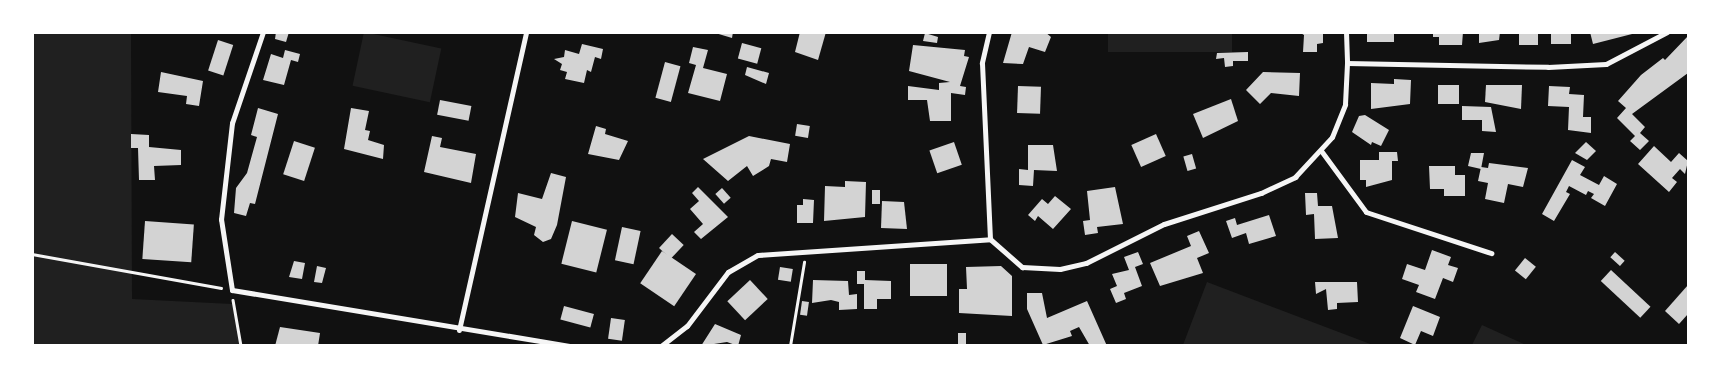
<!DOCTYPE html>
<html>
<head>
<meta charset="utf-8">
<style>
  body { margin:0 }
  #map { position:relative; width:1721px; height:378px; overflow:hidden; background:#111; font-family:Helvetica,sans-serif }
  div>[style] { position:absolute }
  .green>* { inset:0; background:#202020; transform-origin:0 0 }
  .building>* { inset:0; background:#d3d3d3; transform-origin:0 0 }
  .path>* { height:2.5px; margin:-1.25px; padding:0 1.25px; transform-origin:1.25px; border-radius:1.25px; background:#f5f5f5 }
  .minor>* { height:5px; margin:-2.5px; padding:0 2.5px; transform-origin:2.5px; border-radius:2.5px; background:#f5f5f5 }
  span { translate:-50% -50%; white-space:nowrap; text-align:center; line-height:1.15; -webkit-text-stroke:4.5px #fff; paint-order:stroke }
  .frame { position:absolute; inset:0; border:34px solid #fff; pointer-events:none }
</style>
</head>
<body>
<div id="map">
  <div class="green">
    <i style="left:364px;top:32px;width:79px;height:55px;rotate:12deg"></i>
    <i style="clip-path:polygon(32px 33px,131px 33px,132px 299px,232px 304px,241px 345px,33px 345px)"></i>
    <i style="left:1108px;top:33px;width:124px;height:19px"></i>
    <i style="clip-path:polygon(1207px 282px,1373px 345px,1183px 345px)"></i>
    <i style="clip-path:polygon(1482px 325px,1526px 345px,1472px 345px)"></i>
  </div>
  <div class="building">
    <i style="clip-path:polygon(276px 32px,289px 32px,286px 42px,275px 39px)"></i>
    <i style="clip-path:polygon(712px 32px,733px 32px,732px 38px)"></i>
    <i style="clip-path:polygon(800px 32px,826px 32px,818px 60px,795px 52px)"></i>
    <i style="clip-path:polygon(1012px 32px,1045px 32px,1051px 37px,1045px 52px,1029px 47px,1023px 64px,1003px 63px)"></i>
    <i style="clip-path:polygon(1299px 32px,1323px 32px,1323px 43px,1317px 44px,1317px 52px,1303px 52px,1304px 35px)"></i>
    <i style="left:1367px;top:32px;width:27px;height:10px"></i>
    <i style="clip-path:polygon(1433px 32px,1463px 32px,1462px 45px,1439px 45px,1439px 37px,1433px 37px)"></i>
    <i style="clip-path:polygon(1479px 32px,1500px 32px,1499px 40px,1479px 43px)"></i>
    <i style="left:1519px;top:32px;width:19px;height:13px"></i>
    <i style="left:1551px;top:32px;width:20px;height:12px"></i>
    <i style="clip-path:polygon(1590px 32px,1635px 32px,1636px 33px,1593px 44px)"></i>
    <i style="clip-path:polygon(925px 33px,938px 37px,937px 43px,923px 41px)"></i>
    <i style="clip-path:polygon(1688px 36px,1688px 73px,1632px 114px,1645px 127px,1640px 133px,1649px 141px,1640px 150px,1630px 141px,1635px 136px,1617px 118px,1626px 108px,1618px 101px,1641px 75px,1663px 58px,1665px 60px)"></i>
    <i style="left:218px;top:40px;width:16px;height:32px;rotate:18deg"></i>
    <i style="left:742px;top:43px;width:20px;height:16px;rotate:15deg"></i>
    <i style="clip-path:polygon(582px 44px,603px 49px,601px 59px,595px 57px,591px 72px,587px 70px,584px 83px,565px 79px,567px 72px,560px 70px,562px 64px,554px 59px,564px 57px,565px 50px,579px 54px)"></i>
    <i style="clip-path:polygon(913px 45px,965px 50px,964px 56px,969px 57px,960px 86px,966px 87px,965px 95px,951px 93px,951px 121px,930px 121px,927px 100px,908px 100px,908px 86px,939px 90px,939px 83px,950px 82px,909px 71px)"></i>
    <i style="clip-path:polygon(693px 47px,708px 50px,703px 68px,727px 74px,720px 101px,688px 93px,696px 65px,689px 63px)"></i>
    <i style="clip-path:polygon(285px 50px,300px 54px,298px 62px,291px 60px,284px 85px,263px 80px,271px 54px,283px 58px)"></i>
    <i style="clip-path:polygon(1248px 52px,1248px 61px,1233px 61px,1233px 66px,1225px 67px,1224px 58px,1216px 59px,1217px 53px)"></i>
    <i style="left:665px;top:62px;width:16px;height:37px;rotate:15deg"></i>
    <i style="clip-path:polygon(747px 67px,769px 73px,766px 84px,745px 75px)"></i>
    <i style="clip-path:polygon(161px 72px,203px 81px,199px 106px,186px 104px,187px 96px,158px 92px)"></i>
    <i style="clip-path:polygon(1263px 72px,1300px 73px,1299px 96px,1271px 93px,1260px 104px,1246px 90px)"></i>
    <i style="clip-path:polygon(1394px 79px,1411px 80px,1410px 104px,1371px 109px,1371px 83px,1394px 84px)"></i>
    <i style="left:1438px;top:85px;width:21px;height:19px"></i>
    <i style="clip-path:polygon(1486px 85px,1522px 85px,1521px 109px,1485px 102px)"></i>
    <i style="left:1018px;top:86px;width:23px;height:27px;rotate:2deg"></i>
    <i style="clip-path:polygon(1549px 86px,1570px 87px,1569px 94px,1584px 95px,1583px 117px,1591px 117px,1591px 133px,1568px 130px,1569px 107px,1548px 106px)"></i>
    <i style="clip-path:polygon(1231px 99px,1238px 121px,1203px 138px,1193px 114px)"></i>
    <i style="left:440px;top:100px;width:32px;height:15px;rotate:11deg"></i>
    <i style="clip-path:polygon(1462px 106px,1491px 107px,1496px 132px,1482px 131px,1482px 120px,1462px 120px)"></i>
    <i style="clip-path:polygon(258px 108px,278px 114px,255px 204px,250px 203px,246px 216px,234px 213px,236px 188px,247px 173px,257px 137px,251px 135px)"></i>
    <i style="clip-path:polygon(351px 108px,369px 111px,365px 130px,370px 131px,368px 140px,384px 145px,383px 159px,344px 149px)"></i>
    <i style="clip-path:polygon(1365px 115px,1389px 130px,1381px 146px,1372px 142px,1371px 145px,1352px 132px,1359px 116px)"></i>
    <i style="left:797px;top:124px;width:13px;height:12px;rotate:9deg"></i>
    <i style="clip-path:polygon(596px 126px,606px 129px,605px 134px,628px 141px,619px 160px,588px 154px)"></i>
    <i style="clip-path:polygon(131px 134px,149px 135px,149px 147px,181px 150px,181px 165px,154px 166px,155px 180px,139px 180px,138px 148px,131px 148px)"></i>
    <i style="left:1156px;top:134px;width:24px;height:27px;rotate:66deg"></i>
    <i style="clip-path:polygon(432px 136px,442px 138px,440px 147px,476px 154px,471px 183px,424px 172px)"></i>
    <i style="clip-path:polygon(749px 136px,790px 144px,787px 162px,771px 159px,769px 166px,753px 176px,747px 166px,728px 181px,703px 159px)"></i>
    <i style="left:294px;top:141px;width:22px;height:35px;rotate:18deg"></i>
    <i style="left:954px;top:142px;width:24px;height:26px;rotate:71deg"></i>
    <i style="clip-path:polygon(1586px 142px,1596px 151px,1587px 160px,1575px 153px)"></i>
    <i style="clip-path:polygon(1028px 145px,1053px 145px,1057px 171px,1034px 170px,1033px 186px,1019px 185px,1019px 169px,1028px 170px)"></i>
    <i style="clip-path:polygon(1654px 146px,1671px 162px,1679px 153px,1688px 161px,1685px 174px,1680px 169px,1672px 178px,1677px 182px,1669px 192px,1638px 164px)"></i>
    <i style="clip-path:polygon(1379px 152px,1397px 152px,1398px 161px,1392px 161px,1392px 180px,1366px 187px,1366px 180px,1360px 180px,1360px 160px,1379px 160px)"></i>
    <i style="clip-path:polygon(1471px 153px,1484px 153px,1481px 169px,1468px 166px)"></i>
    <i style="left:1192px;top:154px;width:15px;height:9px;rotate:74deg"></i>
    <i style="clip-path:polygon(1572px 160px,1585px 167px,1580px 175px,1599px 185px,1604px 176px,1617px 184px,1605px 206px,1591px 198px,1594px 194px,1588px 191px,1586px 195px,1569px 186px,1566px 192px,1570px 194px,1554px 221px,1542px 214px)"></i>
    <i style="clip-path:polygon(1489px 163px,1528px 168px,1523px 187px,1508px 184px,1504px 203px,1485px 199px,1488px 183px,1478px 181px,1481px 167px,1488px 168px)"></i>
    <i style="clip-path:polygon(1429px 166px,1455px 166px,1455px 175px,1465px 175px,1465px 196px,1444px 196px,1444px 189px,1430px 189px)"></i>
    <i style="clip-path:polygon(551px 173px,566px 177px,557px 225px,551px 239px,543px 242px,534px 235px,536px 227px,515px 217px,518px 193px,542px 199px)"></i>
    <i style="clip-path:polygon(845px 181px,866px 182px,865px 217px,824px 221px,825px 186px,845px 187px)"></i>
    <i style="clip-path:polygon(698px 187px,728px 217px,701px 239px,694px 232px,703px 224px,690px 209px,699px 201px,692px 193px)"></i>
    <i style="clip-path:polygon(1115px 187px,1123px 224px,1097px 227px,1098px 233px,1085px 235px,1083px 221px,1090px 220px,1087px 191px)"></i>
    <i style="left:722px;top:188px;width:13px;height:9px;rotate:48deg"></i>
    <i style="left:872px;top:190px;width:8px;height:14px"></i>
    <i style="clip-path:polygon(1305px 193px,1317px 193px,1318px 206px,1332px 206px,1338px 238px,1315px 239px,1314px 214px,1306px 215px)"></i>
    <i style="clip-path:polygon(1055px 196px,1071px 209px,1053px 229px,1038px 216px,1035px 221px,1028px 215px,1042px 199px,1048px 204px)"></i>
    <i style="clip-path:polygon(803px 199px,814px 200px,813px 223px,797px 223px,797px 205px,803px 205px)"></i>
    <i style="clip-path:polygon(882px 201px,904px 202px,907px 229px,881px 228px)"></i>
    <i style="clip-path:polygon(1269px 215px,1276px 236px,1249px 244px,1246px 233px,1232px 238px,1226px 221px,1235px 218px,1237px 225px)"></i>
    <i style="left:145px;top:221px;width:49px;height:38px;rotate:4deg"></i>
    <i style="left:572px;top:221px;width:36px;height:44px;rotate:14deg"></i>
    <i style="left:622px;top:227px;width:19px;height:34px;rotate:12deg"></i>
    <i style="clip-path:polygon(1199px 231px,1209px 253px,1197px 258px,1203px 273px,1160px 286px,1150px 263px,1191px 246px,1187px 236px)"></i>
    <i style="left:672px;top:234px;width:16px;height:19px;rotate:43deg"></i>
    <i style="clip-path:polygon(1432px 250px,1451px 257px,1448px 265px,1458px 268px,1453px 282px,1443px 278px,1435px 299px,1416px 292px,1419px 285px,1402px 279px,1407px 264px,1425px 270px)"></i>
    <i style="left:662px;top:251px;width:41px;height:39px;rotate:34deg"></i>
    <i style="clip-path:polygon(1138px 252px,1143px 264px,1135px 267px,1142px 286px,1124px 293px,1126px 299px,1116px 303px,1110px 289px,1117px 286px,1112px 274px,1129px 270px,1124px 257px)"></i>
    <i style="left:1615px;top:252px;width:13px;height:7px;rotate:42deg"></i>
    <i style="left:1525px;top:258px;width:14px;height:16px;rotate:39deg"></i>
    <i style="clip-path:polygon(294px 261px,305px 263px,302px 279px,289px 277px)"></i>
    <i style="left:910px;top:264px;width:37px;height:32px"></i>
    <i style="clip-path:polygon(317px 266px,326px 268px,322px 283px,314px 282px)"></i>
    <i style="clip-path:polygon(1001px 266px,1012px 276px,1012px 316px,959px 313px,959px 289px,967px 289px,966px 267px)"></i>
    <i style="left:780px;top:267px;width:13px;height:13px;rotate:9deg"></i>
    <i style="left:1611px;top:270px;width:54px;height:15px;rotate:43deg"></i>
    <i style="clip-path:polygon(857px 271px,865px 271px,865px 280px,891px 281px,891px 299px,877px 299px,877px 309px,864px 309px,864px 284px,857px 284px)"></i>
    <i style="left:750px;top:280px;width:26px;height:31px;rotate:47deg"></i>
    <i style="clip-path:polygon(813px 280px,848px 281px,849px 295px,857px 294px,857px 309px,839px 310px,839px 302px,831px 300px,812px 303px)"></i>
    <i style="clip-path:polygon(1315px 282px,1357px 282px,1358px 302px,1337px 303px,1337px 309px,1328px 310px,1326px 289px,1316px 294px)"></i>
    <i style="clip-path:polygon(1688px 285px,1688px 314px,1679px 324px,1665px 311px)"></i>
    <i style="clip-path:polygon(1027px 293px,1042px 293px,1047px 318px,1087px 301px,1107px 346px,1090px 346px,1079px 327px,1070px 331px,1072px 336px,1043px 345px,1027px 309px)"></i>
    <i style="left:802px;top:301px;width:7px;height:14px;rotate:8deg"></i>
    <i style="left:564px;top:306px;width:31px;height:14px;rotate:15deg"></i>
    <i style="clip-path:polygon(1413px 306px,1440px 317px,1433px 336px,1421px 331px,1415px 345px,1400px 338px)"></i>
    <i style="left:611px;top:318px;width:14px;height:21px;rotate:8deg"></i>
    <i style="clip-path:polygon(715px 324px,741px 335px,738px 346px,727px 342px,701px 346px)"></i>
    <i style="clip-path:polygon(280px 327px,320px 333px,318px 346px,275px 346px)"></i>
    <i style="left:958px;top:333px;width:8px;height:13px"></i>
  </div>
  <div class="path">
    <i style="left:32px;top:254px;width:192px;rotate:10.2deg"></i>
    <i style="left:233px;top:300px;width:47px;rotate:80.1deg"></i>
    <i style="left:790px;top:346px;width:85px;rotate:-80.5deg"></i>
  </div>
  <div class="minor">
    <i style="left:263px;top:32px;width:96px;rotate:108.8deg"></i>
    <i style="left:232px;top:123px;width:97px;rotate:96.5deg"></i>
    <i style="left:221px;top:219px;width:72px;rotate:81.2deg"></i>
    <i style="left:232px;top:290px;width:342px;rotate:9.4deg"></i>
    <i style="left:989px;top:32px;width:32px;rotate:103deg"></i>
    <i style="left:982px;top:63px;width:176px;rotate:87.4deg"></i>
    <i style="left:990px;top:239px;width:43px;rotate:41.2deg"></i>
    <i style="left:1022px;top:267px;width:38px;rotate:3deg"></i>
    <i style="left:1060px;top:269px;width:27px;rotate:-13deg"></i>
    <i style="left:1086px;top:263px;width:87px;rotate:-26.6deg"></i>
    <i style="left:1164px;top:224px;width:102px;rotate:-17.7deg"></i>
    <i style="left:1261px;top:193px;width:38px;rotate:-25deg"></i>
    <i style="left:1295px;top:177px;width:54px;rotate:-47.2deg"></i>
    <i style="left:1332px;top:137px;width:35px;rotate:-68deg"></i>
    <i style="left:1345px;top:104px;width:41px;rotate:-87.2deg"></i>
    <i style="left:1346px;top:32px;width:31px;rotate:88deg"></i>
    <i style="left:1347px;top:63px;width:201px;rotate:1.1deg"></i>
    <i style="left:1548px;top:67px;width:58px;rotate:-3deg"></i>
    <i style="left:1606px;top:64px;width:69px;rotate:-27.7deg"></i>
    <i style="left:1322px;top:152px;width:74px;rotate:53.7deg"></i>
    <i style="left:1366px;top:212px;width:132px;rotate:18.2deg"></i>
    <i style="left:459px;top:330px;width:305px;rotate:-77.3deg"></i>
    <i style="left:661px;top:346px;width:33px;rotate:-38deg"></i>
    <i style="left:687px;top:326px;width:68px;rotate:-52.8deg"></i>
    <i style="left:728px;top:272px;width:34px;rotate:-30deg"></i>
    <i style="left:758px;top:255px;width:233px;rotate:-3.9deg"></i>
  </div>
  <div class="frame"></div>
</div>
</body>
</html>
